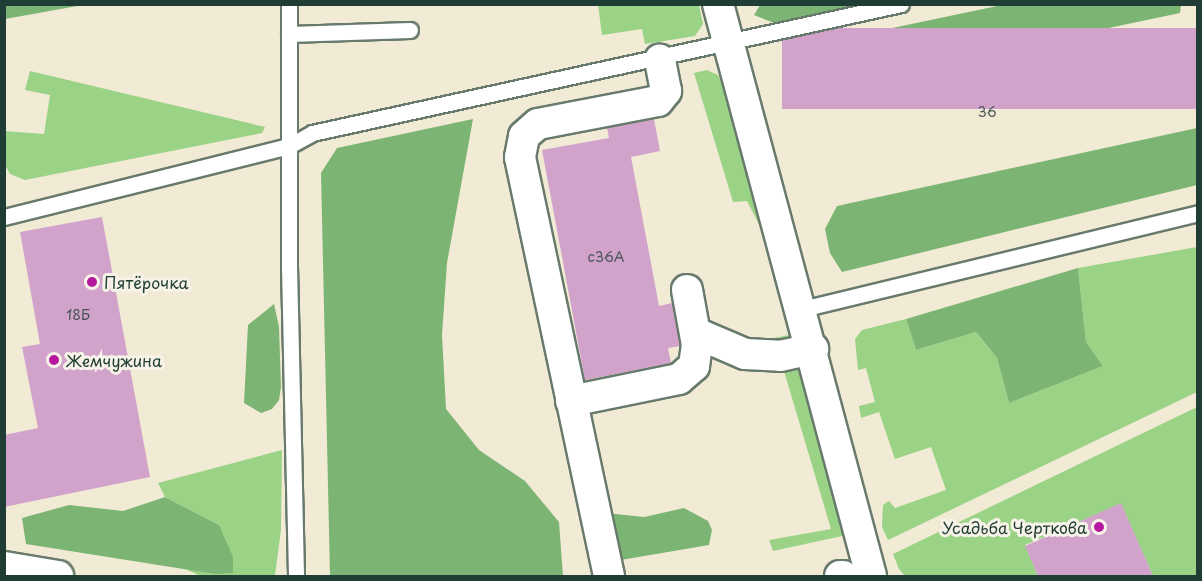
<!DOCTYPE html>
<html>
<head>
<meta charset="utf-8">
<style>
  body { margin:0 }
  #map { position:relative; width:1202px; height:581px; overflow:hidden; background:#f1ead4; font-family:"Playpen Sans",sans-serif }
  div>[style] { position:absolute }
  .green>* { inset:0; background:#9bd386 }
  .forest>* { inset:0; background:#7cb573 }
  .building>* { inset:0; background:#d1a3cb; transform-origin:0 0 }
  .roads { filter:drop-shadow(2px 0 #687a6c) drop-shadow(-2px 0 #687a6c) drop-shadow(0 2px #687a6c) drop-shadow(0 -2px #687a6c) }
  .service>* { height:15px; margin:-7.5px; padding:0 7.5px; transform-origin:7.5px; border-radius:7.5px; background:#fff }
  .minor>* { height:30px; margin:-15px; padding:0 15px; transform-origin:15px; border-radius:15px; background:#fff }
  .dots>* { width:16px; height:16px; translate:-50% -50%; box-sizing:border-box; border:3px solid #f7f3e8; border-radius:50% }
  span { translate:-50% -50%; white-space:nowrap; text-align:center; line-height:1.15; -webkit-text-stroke:6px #f7f3e8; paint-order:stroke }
  .number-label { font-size:14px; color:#4c565a }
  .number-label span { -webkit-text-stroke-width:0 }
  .poi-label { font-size:16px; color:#1f3d34 }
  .left { translate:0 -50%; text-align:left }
  .right { translate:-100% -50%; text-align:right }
  .frame { position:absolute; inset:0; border:6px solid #1f3d34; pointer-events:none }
</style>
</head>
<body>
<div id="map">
  <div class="green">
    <i style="clip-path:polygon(598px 5px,699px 5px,703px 24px,695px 36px,645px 44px,642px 29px,602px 35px)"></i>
    <i style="clip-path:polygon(707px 70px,718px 75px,729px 97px,805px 345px,777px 350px,774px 338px,789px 335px,767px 240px,747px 201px,733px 202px,694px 73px)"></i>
    <i style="clip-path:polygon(30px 71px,265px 127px,262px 133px,25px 180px,10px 174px,5px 165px,4px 131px,44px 134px,50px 95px,25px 90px)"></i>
    <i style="clip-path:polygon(1197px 247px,1197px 392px,888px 540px,882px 527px,883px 505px,889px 501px,895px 508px,946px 490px,931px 447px,895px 459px,879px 412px,861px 418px,859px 406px,875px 402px,866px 368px,858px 370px,855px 339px,862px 330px,906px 319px,916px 350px,976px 332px,997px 358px,1009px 403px,1103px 366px,1086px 342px,1078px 268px)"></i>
    <i style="clip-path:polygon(808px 355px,856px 533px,773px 551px,769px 540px,831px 529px,781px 361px)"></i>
    <i style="clip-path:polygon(1197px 407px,1197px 576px,1153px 576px,1121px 504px,1025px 545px,1038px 576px,905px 576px,899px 569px,893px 554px)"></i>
    <i style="clip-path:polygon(282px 450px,281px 530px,275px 575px,201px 576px,185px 569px,215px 574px,219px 525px,165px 497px,158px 483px)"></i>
  </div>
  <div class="forest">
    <i style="clip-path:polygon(5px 4px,83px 4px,83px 5px,5px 19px)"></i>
    <i style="clip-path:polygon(760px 5px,866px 5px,779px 25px,754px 15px)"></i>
    <i style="clip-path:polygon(1002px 5px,1181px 5px,1180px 13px,805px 92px,807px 64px,821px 43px)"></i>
    <i style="clip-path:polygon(473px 119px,447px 263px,442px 335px,446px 409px,479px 450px,525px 481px,559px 522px,563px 576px,330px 576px,321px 173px,337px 148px)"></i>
    <i style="clip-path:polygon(1197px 128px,1197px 185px,842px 272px,830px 253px,825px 229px,837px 206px)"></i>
    <i style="clip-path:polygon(1078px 268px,1086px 342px,1103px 366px,1009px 403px,997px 358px,976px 332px,916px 350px,906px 319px)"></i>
    <i style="clip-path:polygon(274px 304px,279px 327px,281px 387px,279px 400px,272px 409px,261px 413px,244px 403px,248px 325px)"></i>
    <i style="clip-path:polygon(165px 497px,219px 525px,233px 557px,233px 573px,215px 574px,26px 544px,22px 518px,69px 505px,123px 511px)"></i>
    <i style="clip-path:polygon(684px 508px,708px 521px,712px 530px,709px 545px,615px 561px,606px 513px,644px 517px)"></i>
  </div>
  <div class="building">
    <i style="left:1197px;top:28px;width:81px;height:415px;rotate:90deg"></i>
    <i style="clip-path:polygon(654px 119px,660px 151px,631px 157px,659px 306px,672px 303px,680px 346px,668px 348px,671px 363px,585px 380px,542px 150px,609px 138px,607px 128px)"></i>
    <i style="clip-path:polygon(102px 217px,150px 477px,4px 507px,4px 435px,38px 428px,22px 347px,40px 344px,20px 232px)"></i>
    <i style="clip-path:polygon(1121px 503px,1153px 576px,1038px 576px,1025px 546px)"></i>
  </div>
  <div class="roads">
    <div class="service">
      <i style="left:289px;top:4px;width:262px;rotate:90deg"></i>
      <i style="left:289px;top:266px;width:310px;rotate:88.7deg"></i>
      <i style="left:289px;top:34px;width:121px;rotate:-1.9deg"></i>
      <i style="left:4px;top:217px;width:294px;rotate:-14deg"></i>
      <i style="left:289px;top:146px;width:26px;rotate:-29deg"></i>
      <i style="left:312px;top:133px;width:603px;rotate:-12.35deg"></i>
      <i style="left:802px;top:309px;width:407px;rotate:-13.6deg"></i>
    </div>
    <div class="minor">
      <i style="left:718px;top:4px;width:592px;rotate:75.02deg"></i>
      <i style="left:696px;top:333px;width:53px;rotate:23.2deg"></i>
      <i style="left:745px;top:354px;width:35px;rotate:3deg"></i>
      <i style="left:780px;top:356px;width:34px;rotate:-12deg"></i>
      <i style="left:571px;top:401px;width:110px;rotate:-11.5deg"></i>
      <i style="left:679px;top:379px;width:20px;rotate:-41deg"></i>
      <i style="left:694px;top:366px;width:21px;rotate:-82deg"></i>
      <i style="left:697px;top:345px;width:56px;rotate:-100.3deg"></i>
      <i style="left:4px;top:567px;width:55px;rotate:9.5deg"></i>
      <i style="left:609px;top:576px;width:428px;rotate:-102deg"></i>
      <i style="left:520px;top:157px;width:21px;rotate:-79deg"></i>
      <i style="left:524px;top:136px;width:18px;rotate:-41deg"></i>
      <i style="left:538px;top:124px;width:122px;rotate:-10.9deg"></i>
      <i style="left:658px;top:101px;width:13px;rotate:-51deg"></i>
      <i style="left:666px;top:91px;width:32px;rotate:-101deg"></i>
      <i style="left:840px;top:576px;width:3px"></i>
    </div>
  </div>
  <div class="dots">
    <i style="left:92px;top:282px;background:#b5179e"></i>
    <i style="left:54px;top:360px;background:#b5179e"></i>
    <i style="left:1099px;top:527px;background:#b5179e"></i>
  </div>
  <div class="number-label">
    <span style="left:987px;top:112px">36</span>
    <span style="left:606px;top:257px">с36А</span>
    <span style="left:78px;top:315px">18Б</span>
  </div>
  <div class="poi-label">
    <span class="left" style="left:104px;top:282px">Пятёрочка</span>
    <span class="left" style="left:66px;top:360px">Жемчужина</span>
    <span class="right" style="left:1087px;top:527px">Усадьба Черткова</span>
  </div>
  <div class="frame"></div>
</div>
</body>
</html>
